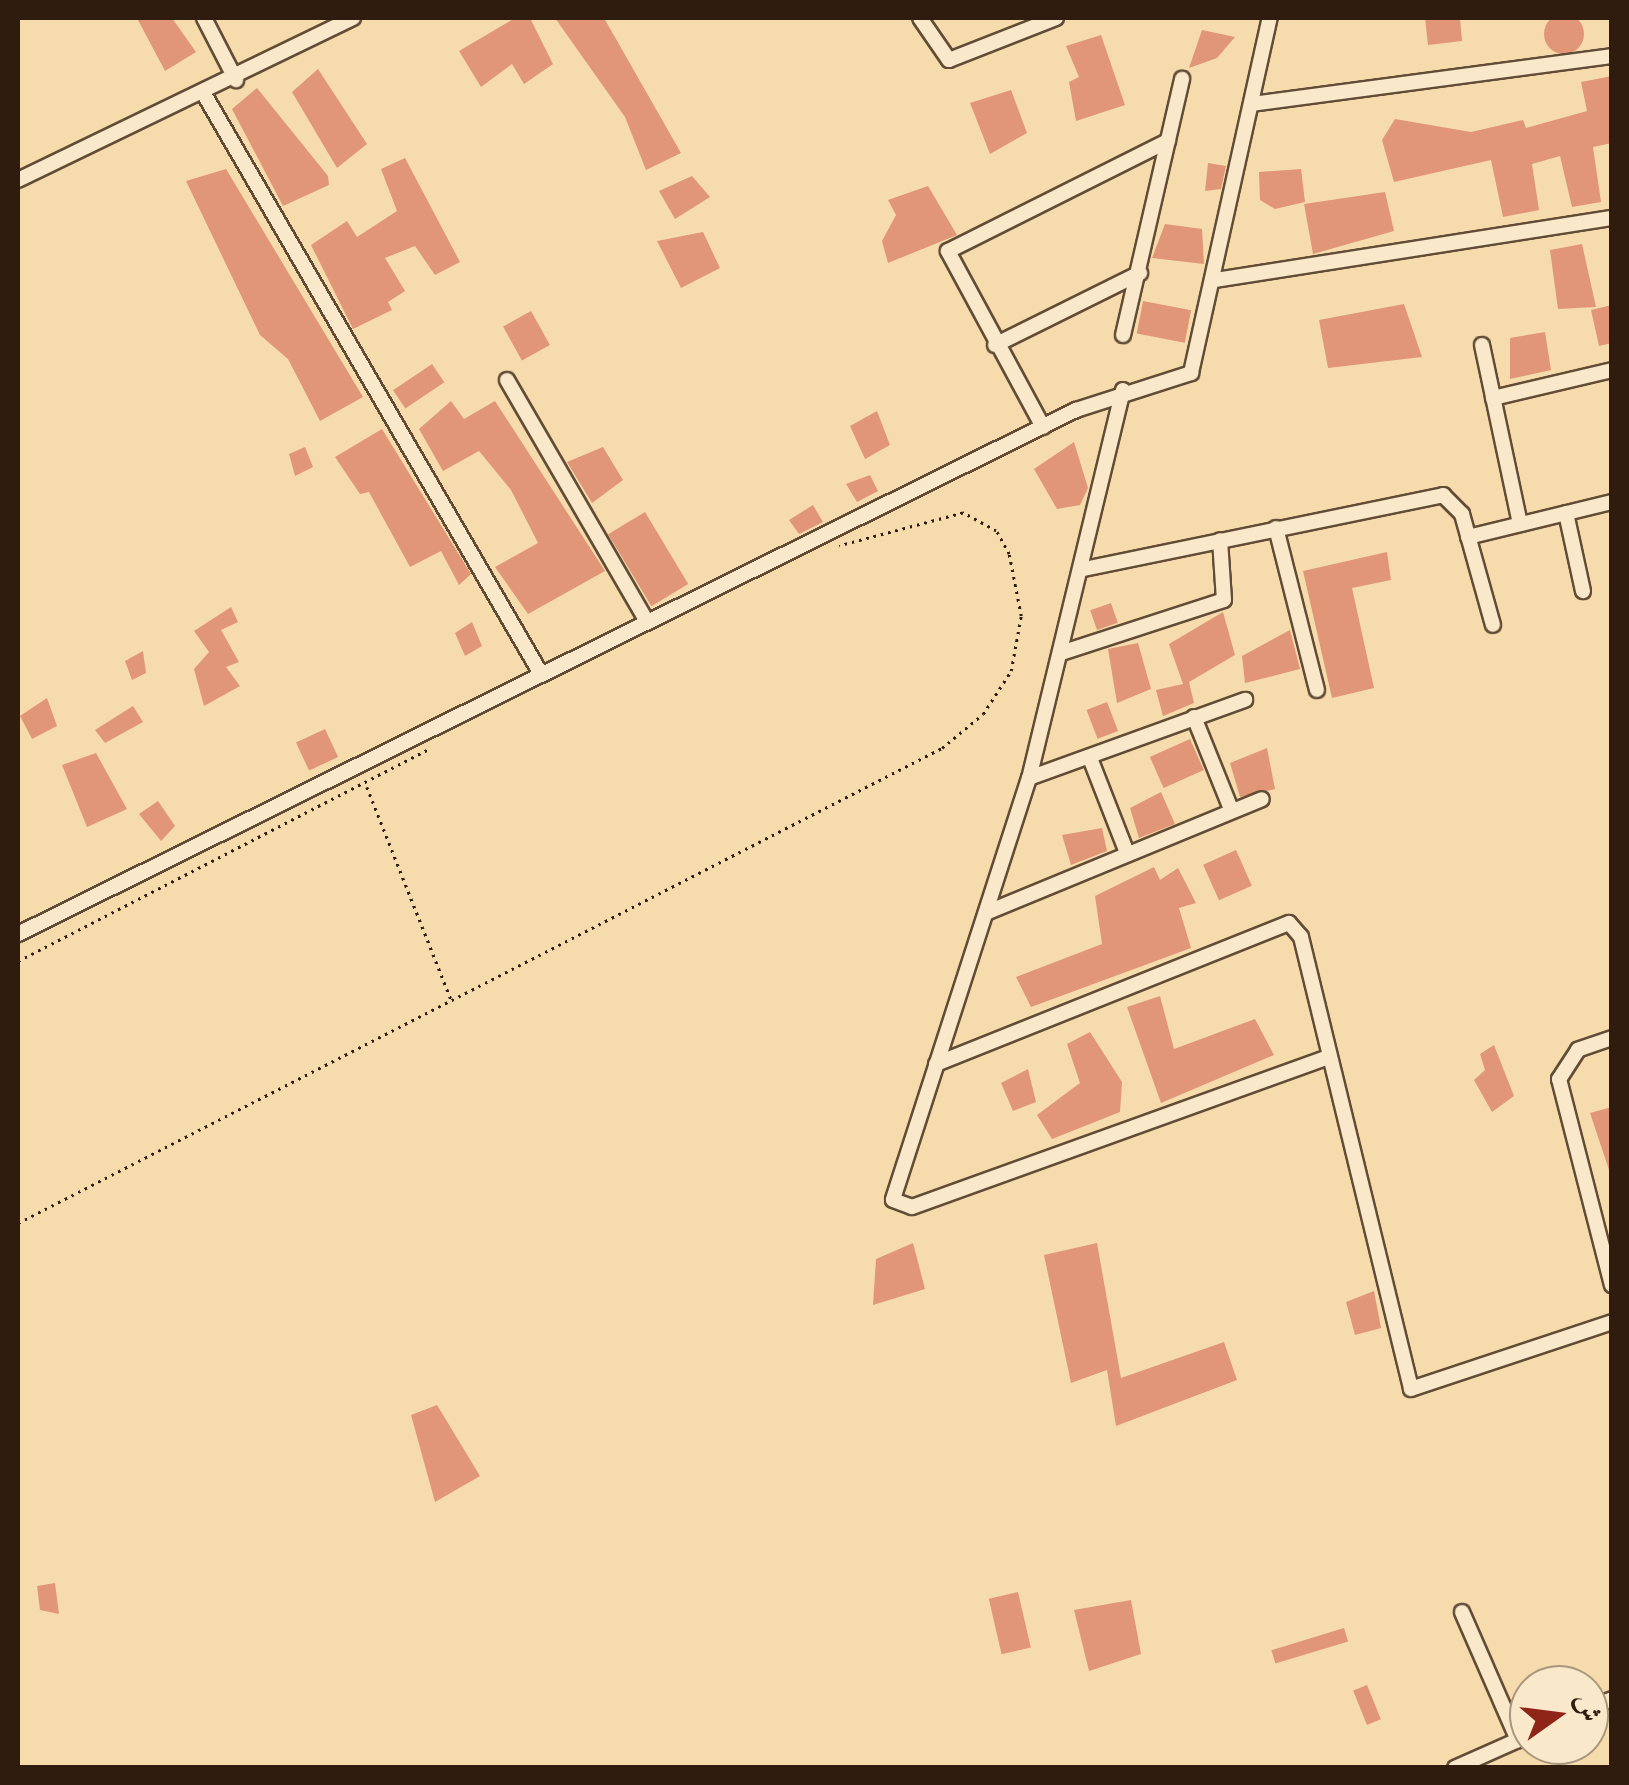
<!DOCTYPE html>
<html>
<head>
<meta charset="utf-8">
<style>
  body { margin:0 }
  #map { position:relative; width:1629px; height:1785px; overflow:hidden; background:#f6dcac; font-family:"Sorts Mill Goudy",Amiri,serif }
  div>[style] { position:absolute }
  .building>* { inset:0; background:#e19677; transform-origin:0 0 }
  .round { border-radius:50% }
  .path>* { height:2.5px; margin-top:-1.25px; transform-origin:0; background:repeating-linear-gradient(90deg,#301c0f 0 2.5px,transparent 0 7.5px) }
  .roads { filter:drop-shadow(2px 0 #624c36) drop-shadow(-2px 0 #624c36) drop-shadow(0 2px #624c36) drop-shadow(0 -2px #624c36) }
  .minor>* { height:14px; margin:-7px; padding:0 7px; transform-origin:7px; border-radius:7px; background:#f9e8c9 }
  span { translate:-50% -50%; white-space:nowrap; text-align:center; line-height:1.15; -webkit-text-stroke:8px #f9e8c9; paint-order:stroke }
  .frame { position:absolute; inset:0; border:20px solid #301c0f; pointer-events:none }
  .north { position:absolute; left:1509px; top:1665px; width:100px; height:100px; box-sizing:border-box; background:#f9e8c9; border:2px solid #a9967f; border-radius:50%; rotate:76deg; font-size:28px; font-weight:700; line-height:40px; text-align:center; color:#301c0f }
  .north::after { content:''; display:block; margin:auto; width:35px; height:45px; background:#8f2418; clip-path:polygon(50% 0,100% 100%,50% 72%,0 100%) }
</style>
</head>
<body>
<div id="map">
  <div class="building">
    <i class="round" style="left:1544px;top:14px;width:40px;height:40px"></i>
    <i style="clip-path:polygon(137px 18px,172px 18px,196px 52px,165px 71px)"></i>
    <i style="clip-path:polygon(515px 18px,530px 18px,553px 64px,524px 84px,512px 64px,481px 87px,459px 51px)"></i>
    <i style="clip-path:polygon(555px 18px,604px 18px,681px 153px,646px 170px,625px 117px)"></i>
    <i style="clip-path:polygon(1425px 18px,1460px 18px,1462px 41px,1428px 45px)"></i>
    <i style="clip-path:polygon(1202px 30px,1235px 37px,1217px 58px,1189px 68px)"></i>
    <i style="clip-path:polygon(1101px 35px,1125px 105px,1076px 121px,1069px 82px,1079px 77px,1066px 46px)"></i>
    <i style="clip-path:polygon(318px 69px,367px 144px,337px 168px,292px 92px)"></i>
    <i style="clip-path:polygon(1612px 76px,1612px 143px,1593px 147px,1601px 202px,1572px 207px,1560px 156px,1532px 164px,1539px 210px,1503px 217px,1491px 160px,1394px 182px,1382px 140px,1395px 119px,1471px 132px,1523px 120px,1526px 128px,1587px 111px,1581px 82px)"></i>
    <i style="clip-path:polygon(257px 88px,328px 176px,329px 185px,283px 206px,232px 109px)"></i>
    <i style="clip-path:polygon(1011px 90px,1027px 133px,990px 154px,970px 103px)"></i>
    <i style="clip-path:polygon(405px 158px,460px 262px,435px 275px,415px 246px,385px 258px,405px 291px,388px 302px,392px 310px,353px 329px,311px 245px,347px 221px,357px 237px,397px 211px,381px 169px)"></i>
    <i style="clip-path:polygon(1208px 163px,1226px 166px,1221px 189px,1205px 191px)"></i>
    <i style="clip-path:polygon(226px 169px,363px 397px,320px 421px,288px 359px,260px 335px,186px 181px)"></i>
    <i style="clip-path:polygon(1301px 169px,1305px 202px,1275px 209px,1260px 200px,1259px 172px)"></i>
    <i style="clip-path:polygon(692px 176px,710px 197px,675px 219px,659px 191px)"></i>
    <i style="clip-path:polygon(928px 186px,957px 235px,888px 263px,882px 241px,896px 215px,888px 200px)"></i>
    <i style="clip-path:polygon(1385px 192px,1394px 231px,1313px 254px,1304px 204px)"></i>
    <i style="clip-path:polygon(1165px 224px,1202px 229px,1204px 264px,1152px 258px)"></i>
    <i style="clip-path:polygon(703px 232px,720px 268px,681px 288px,657px 241px)"></i>
    <i style="clip-path:polygon(1582px 244px,1596px 307px,1558px 309px,1550px 250px)"></i>
    <i style="left:1143px;top:301px;width:49px;height:33px;rotate:11deg"></i>
    <i style="clip-path:polygon(1404px 304px,1422px 357px,1328px 368px,1319px 320px)"></i>
    <i style="clip-path:polygon(1612px 305px,1612px 343px,1599px 346px,1591px 310px)"></i>
    <i style="left:531px;top:311px;width:39px;height:32px;rotate:61deg"></i>
    <i style="clip-path:polygon(1545px 332px,1551px 370px,1510px 379px,1510px 338px)"></i>
    <i style="left:432px;top:364px;width:22px;height:47px;rotate:56deg"></i>
    <i style="clip-path:polygon(451px 401px,464px 419px,495px 401px,605px 571px,528px 614px,495px 567px,538px 543px,511px 490px,479px 451px,443px 471px,419px 429px)"></i>
    <i style="clip-path:polygon(877px 411px,890px 445px,865px 459px,850px 426px)"></i>
    <i style="clip-path:polygon(382px 429px,471px 574px,459px 585px,441px 551px,410px 567px,369px 492px,360px 494px,335px 457px)"></i>
    <i style="clip-path:polygon(1074px 442px,1088px 488px,1080px 505px,1057px 509px,1034px 469px)"></i>
    <i style="clip-path:polygon(305px 447px,313px 467px,295px 476px,289px 454px)"></i>
    <i style="clip-path:polygon(603px 447px,623px 480px,592px 503px,567px 462px)"></i>
    <i style="clip-path:polygon(870px 475px,878px 491px,857px 502px,846px 484px)"></i>
    <i style="clip-path:polygon(813px 505px,823px 522px,799px 534px,789px 520px)"></i>
    <i style="left:645px;top:512px;width:84px;height:43px;rotate:59deg"></i>
    <i style="clip-path:polygon(1387px 552px,1391px 580px,1352px 588px,1374px 688px,1332px 698px,1303px 571px)"></i>
    <i style="left:1111px;top:603px;width:21px;height:22px;rotate:71deg"></i>
    <i style="clip-path:polygon(231px 607px,238px 622px,221px 630px,239px 662px,226px 667px,240px 686px,204px 706px,194px 669px,209px 652px,194px 631px)"></i>
    <i style="clip-path:polygon(1223px 612px,1235px 655px,1189px 682px,1194px 703px,1163px 716px,1156px 690px,1183px 684px,1169px 644px)"></i>
    <i style="clip-path:polygon(472px 622px,482px 646px,465px 656px,455px 633px)"></i>
    <i style="clip-path:polygon(1290px 630px,1300px 669px,1245px 683px,1242px 656px)"></i>
    <i style="clip-path:polygon(1138px 643px,1151px 689px,1117px 703px,1108px 649px)"></i>
    <i style="clip-path:polygon(143px 651px,146px 673px,132px 680px,125px 661px)"></i>
    <i style="clip-path:polygon(47px 698px,57px 726px,32px 739px,20px 716px)"></i>
    <i style="left:1107px;top:702px;width:31px;height:22px;rotate:69deg"></i>
    <i style="clip-path:polygon(133px 706px,143px 722px,105px 743px,95px 730px)"></i>
    <i style="left:325px;top:729px;width:31px;height:32px;rotate:65deg"></i>
    <i style="left:1190px;top:739px;width:34px;height:44px;rotate:66deg"></i>
    <i style="clip-path:polygon(1267px 748px,1275px 789px,1240px 797px,1230px 763px)"></i>
    <i style="clip-path:polygon(96px 753px,127px 809px,87px 827px,62px 765px)"></i>
    <i style="clip-path:polygon(1161px 792px,1175px 824px,1139px 838px,1130px 808px)"></i>
    <i style="clip-path:polygon(158px 801px,175px 826px,161px 841px,139px 814px)"></i>
    <i style="clip-path:polygon(1102px 828px,1107px 851px,1071px 865px,1062px 835px)"></i>
    <i style="left:1236px;top:850px;width:39px;height:36px;rotate:66deg"></i>
    <i style="clip-path:polygon(1154px 867px,1160px 880px,1178px 868px,1196px 903px,1179px 908px,1191px 948px,1031px 1007px,1016px 977px,1102px 944px,1095px 896px)"></i>
    <i style="clip-path:polygon(1160px 996px,1174px 1049px,1255px 1019px,1274px 1055px,1161px 1103px,1127px 1007px)"></i>
    <i style="clip-path:polygon(1090px 1032px,1122px 1082px,1120px 1112px,1052px 1139px,1037px 1115px,1080px 1083px,1067px 1044px)"></i>
    <i style="clip-path:polygon(1494px 1045px,1514px 1096px,1492px 1112px,1474px 1080px,1485px 1070px,1480px 1054px)"></i>
    <i style="clip-path:polygon(1028px 1069px,1036px 1102px,1013px 1111px,1001px 1083px)"></i>
    <i style="clip-path:polygon(1612px 1107px,1612px 1170px,1609px 1170px,1590px 1113px)"></i>
    <i style="clip-path:polygon(913px 1243px,925px 1289px,873px 1305px,876px 1259px)"></i>
    <i style="clip-path:polygon(1097px 1243px,1121px 1378px,1224px 1342px,1237px 1380px,1116px 1426px,1107px 1370px,1071px 1383px,1044px 1255px)"></i>
    <i style="clip-path:polygon(1374px 1291px,1381px 1328px,1355px 1335px,1346px 1302px)"></i>
    <i style="clip-path:polygon(437px 1405px,480px 1476px,435px 1502px,411px 1415px)"></i>
    <i style="clip-path:polygon(55px 1583px,59px 1614px,40px 1610px,37px 1586px)"></i>
    <i style="left:1018px;top:1592px;width:57px;height:30px;rotate:77deg"></i>
    <i style="clip-path:polygon(1131px 1600px,1141px 1654px,1089px 1671px,1074px 1610px)"></i>
    <i style="left:1344px;top:1628px;width:14px;height:76px;rotate:73deg"></i>
    <i style="left:1367px;top:1685px;width:37px;height:15px;rotate:68deg"></i>
  </div>
  <div class="path">
    <i style="left:367px;top:787px;width:231px;rotate:68.4deg"></i>
    <i style="left:18px;top:961px;width:462px;rotate:-27.3deg"></i>
    <i style="left:18px;top:1223px;width:1039px;rotate:-27.21deg"></i>
    <i style="left:942px;top:748px;width:53px;rotate:-39.7deg"></i>
    <i style="left:983px;top:714px;width:51px;rotate:-56.9deg"></i>
    <i style="left:1011px;top:671px;width:56px;rotate:-79.7deg"></i>
    <i style="left:1021px;top:616px;width:63px;rotate:-101deg"></i>
    <i style="left:1009px;top:554px;width:26px;rotate:-119deg"></i>
    <i style="left:996px;top:531px;width:38px;rotate:-151deg"></i>
    <i style="left:963px;top:513px;width:128px;rotate:165.1deg"></i>
  </div>
  <div class="roads">
    <div class="minor">
      <i style="left:204px;top:18px;width:70px;rotate:62.7deg"></i>
      <i style="left:920px;top:18px;width:51px;rotate:55.4deg"></i>
      <i style="left:949px;top:60px;width:115px;rotate:-21.4deg"></i>
      <i style="left:204px;top:94px;width:671px;rotate:59.84deg"></i>
      <i style="left:1252px;top:104px;width:363px;rotate:-7.6deg"></i>
      <i style="left:18px;top:180px;width:372px;rotate:-25.8deg"></i>
      <i style="left:1215px;top:280px;width:402px;rotate:-8.9deg"></i>
      <i style="left:1123px;top:335px;width:263px;rotate:-77deg"></i>
      <i style="left:995px;top:345px;width:162px;rotate:-26.4deg"></i>
      <i style="left:1482px;top:345px;width:183px;rotate:78deg"></i>
      <i style="left:507px;top:380px;width:277px;rotate:59.9deg"></i>
      <i style="left:1123px;top:390px;width:399px;rotate:103.6deg"></i>
      <i style="left:1029px;top:778px;width:443px;rotate:107.9deg"></i>
      <i style="left:893px;top:1200px;width:20px;rotate:20deg"></i>
      <i style="left:912px;top:1207px;width:442px;rotate:-19.8deg"></i>
      <i style="left:1493px;top:398px;width:122px;rotate:-13.2deg"></i>
      <i style="left:1043px;top:427px;width:200px;rotate:-118.4deg"></i>
      <i style="left:948px;top:251px;width:246px;rotate:-26.6deg"></i>
      <i style="left:1566px;top:513px;width:80px;rotate:77.7deg"></i>
      <i style="left:1276px;top:528px;width:167px;rotate:75.8deg"></i>
      <i style="left:1468px;top:537px;width:148px;rotate:-13.7deg"></i>
      <i style="left:1084px;top:569px;width:367px;rotate:-11.6deg"></i>
      <i style="left:1443px;top:495px;width:27px;rotate:45deg"></i>
      <i style="left:1462px;top:514px;width:115px;rotate:74.4deg"></i>
      <i style="left:1061px;top:653px;width:171px;rotate:-18deg"></i>
      <i style="left:1224px;top:600px;width:60px;rotate:-93.8deg"></i>
      <i style="left:1194px;top:717px;width:99px;rotate:68.1deg"></i>
      <i style="left:1090px;top:758px;width:102px;rotate:68.7deg"></i>
      <i style="left:1029px;top:778px;width:230px;rotate:-19.9deg"></i>
      <i style="left:988px;top:912px;width:296px;rotate:-22.4deg"></i>
      <i style="left:18px;top:934px;width:1181px;rotate:-26.35deg"></i>
      <i style="left:1076px;top:410px;width:121px;rotate:-17.8deg"></i>
      <i style="left:1191px;top:373px;width:364px;rotate:-77.5deg"></i>
      <i style="left:1612px;top:1038px;width:36px;rotate:161deg"></i>
      <i style="left:1578px;top:1050px;width:35px;rotate:123deg"></i>
      <i style="left:1559px;top:1079px;width:213px;rotate:75.6deg"></i>
      <i style="left:936px;top:1064px;width:380px;rotate:-21.8deg"></i>
      <i style="left:1289px;top:923px;width:18px;rotate:49deg"></i>
      <i style="left:1301px;top:937px;width:465px;rotate:76.3deg"></i>
      <i style="left:1411px;top:1389px;width:212px;rotate:-18.4deg"></i>
      <i style="left:1462px;top:1612px;width:140px;rotate:66.4deg"></i>
      <i style="left:1589px;top:1708px;width:25px;rotate:-21deg"></i>
      <i style="left:1455px;top:1768px;width:81px;rotate:-24deg"></i>
    </div>
  </div>
  <div class="frame"></div>
  <div class="north">ش</div>
</div>
</body>
</html>
